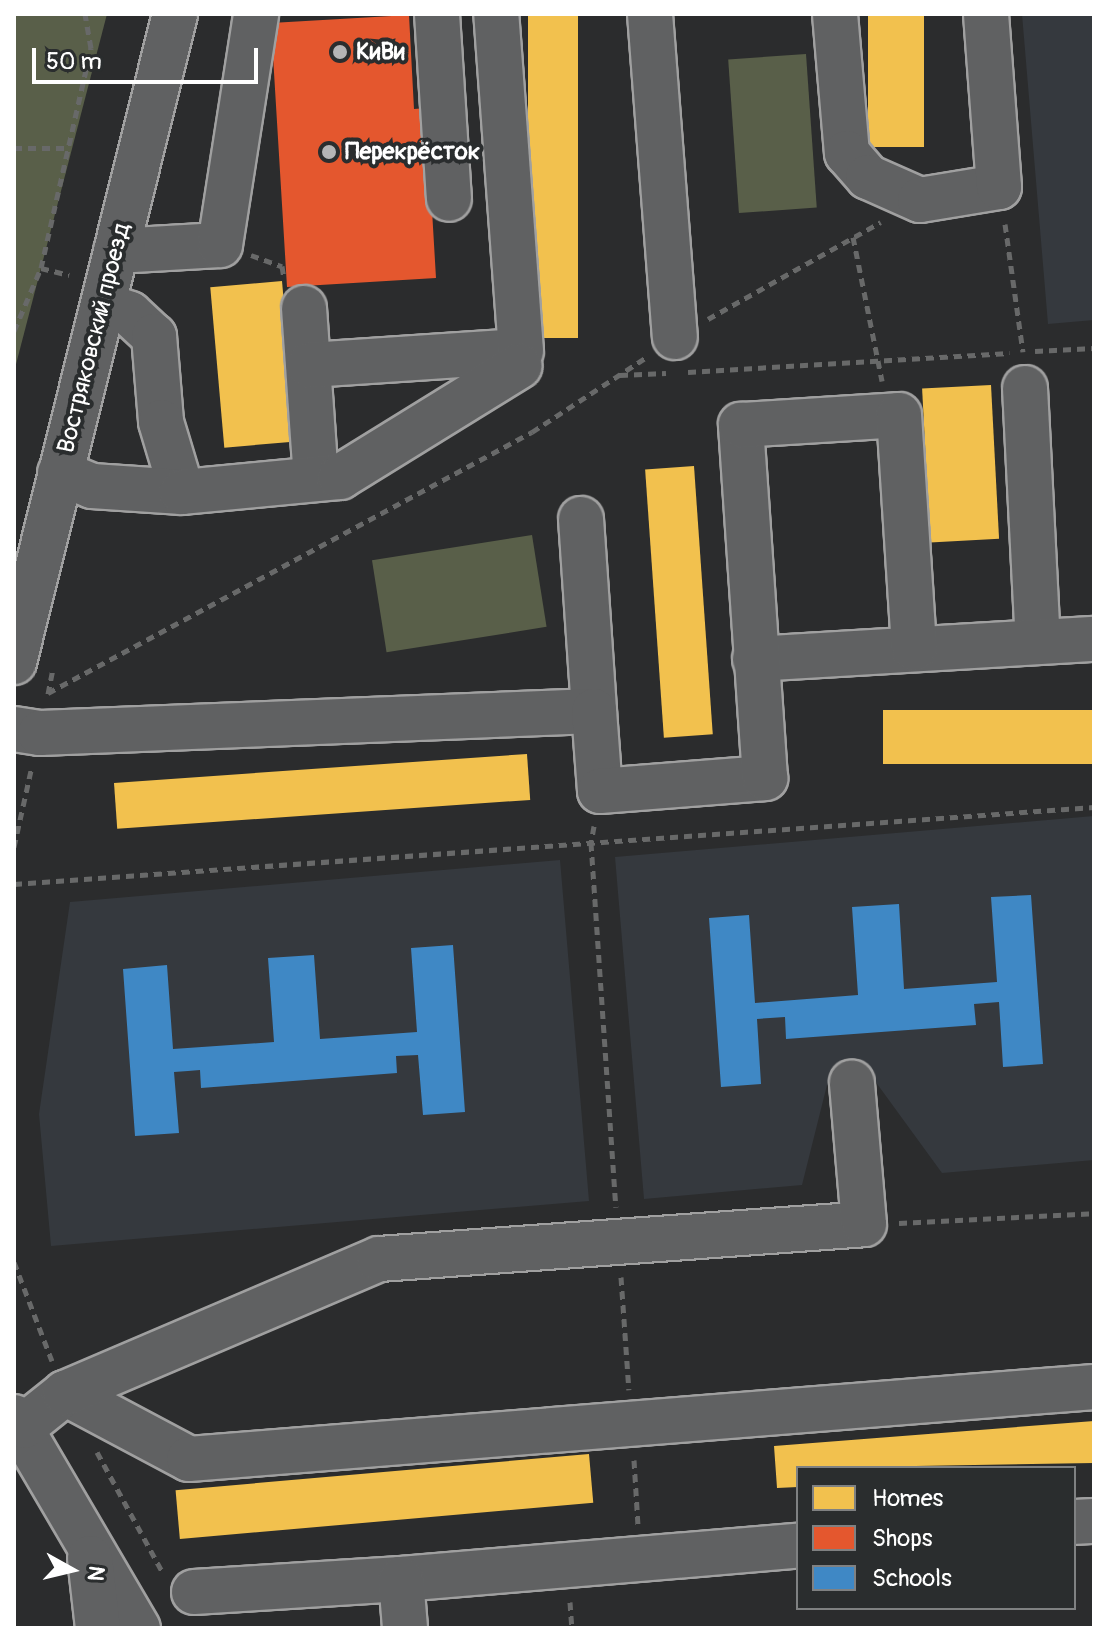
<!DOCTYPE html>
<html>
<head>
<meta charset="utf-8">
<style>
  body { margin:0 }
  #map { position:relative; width:1108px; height:1642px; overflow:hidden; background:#2b2c2d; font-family:Pangolin,sans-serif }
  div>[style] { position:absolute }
  .built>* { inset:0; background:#35393e }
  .green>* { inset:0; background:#595f49; transform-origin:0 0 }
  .homes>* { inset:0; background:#f2c14e; transform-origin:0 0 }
  .shops>* { inset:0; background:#e4572e }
  .schools>* { inset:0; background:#3f88c5 }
  .path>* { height:5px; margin-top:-2.5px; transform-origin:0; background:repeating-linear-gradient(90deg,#686969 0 8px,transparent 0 14px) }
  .roads { filter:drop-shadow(2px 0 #a0a0a0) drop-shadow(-2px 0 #a0a0a0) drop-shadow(0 2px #a0a0a0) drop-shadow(0 -2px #a0a0a0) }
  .minor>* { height:44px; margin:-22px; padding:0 22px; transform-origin:22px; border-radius:22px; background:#606162 }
  .dots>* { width:22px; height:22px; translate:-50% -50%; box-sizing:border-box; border:4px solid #2a2d2e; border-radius:50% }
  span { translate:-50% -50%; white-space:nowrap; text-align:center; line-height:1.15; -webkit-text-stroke:8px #2a2d2e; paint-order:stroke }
  .poi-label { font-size:24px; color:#fff; font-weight:700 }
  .left { translate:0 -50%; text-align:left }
  .street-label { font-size:24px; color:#fff }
  .frame { position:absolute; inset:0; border:16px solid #fff; pointer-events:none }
  .legend { position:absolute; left:796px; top:1466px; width:280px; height:144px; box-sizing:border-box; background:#2a2d2e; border:2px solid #7f8182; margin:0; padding:10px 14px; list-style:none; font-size:24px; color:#fff }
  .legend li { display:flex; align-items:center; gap:16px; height:40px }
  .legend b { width:40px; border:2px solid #7f8182 }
  .north { position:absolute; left:32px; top:1530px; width:80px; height:80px; -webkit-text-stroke:6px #2a2d2e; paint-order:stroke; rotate:98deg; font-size:22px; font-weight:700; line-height:32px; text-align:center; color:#fff }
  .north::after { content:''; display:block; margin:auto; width:28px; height:36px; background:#fff; clip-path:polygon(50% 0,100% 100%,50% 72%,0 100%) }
  .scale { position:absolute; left:32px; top:48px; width:226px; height:36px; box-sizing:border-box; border:4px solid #fff; border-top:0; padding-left:10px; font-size:24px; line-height:28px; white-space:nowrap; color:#fff; -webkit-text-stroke:6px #2a2d2e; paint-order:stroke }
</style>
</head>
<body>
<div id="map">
  <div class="built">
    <i style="clip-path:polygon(1022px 14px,1094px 14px,1094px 320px,1048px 324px)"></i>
    <i style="clip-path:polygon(1094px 816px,1094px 1160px,942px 1173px,875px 1081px,827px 1085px,802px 1185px,644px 1199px,615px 857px)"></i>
    <i style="clip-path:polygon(560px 860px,589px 1201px,51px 1246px,39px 1114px,70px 902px)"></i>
  </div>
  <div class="green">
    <i style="clip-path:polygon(14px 14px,107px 14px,14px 372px)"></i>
    <i style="left:806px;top:54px;width:154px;height:78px;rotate:86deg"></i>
    <i style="left:532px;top:535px;width:93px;height:162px;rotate:81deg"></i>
  </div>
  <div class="homes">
    <i style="left:528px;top:14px;width:50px;height:324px"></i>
    <i style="left:868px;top:14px;width:56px;height:133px"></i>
    <i style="left:282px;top:281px;width:161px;height:72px;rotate:85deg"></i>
    <i style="left:991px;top:385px;width:154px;height:69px;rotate:87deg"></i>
    <i style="left:694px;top:466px;width:269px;height:49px;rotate:86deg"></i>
    <i style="left:1094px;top:710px;width:54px;height:211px;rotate:90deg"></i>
    <i style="left:527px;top:754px;width:46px;height:414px;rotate:86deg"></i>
    <i style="clip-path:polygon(1094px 1421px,1094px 1463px,798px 1468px,798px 1487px,777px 1488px,774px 1446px)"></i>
    <i style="left:589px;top:1454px;width:49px;height:415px;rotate:85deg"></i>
  </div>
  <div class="shops">
    <i style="clip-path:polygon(409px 15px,414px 109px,426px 108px,436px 278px,287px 287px,271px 23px)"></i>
  </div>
  <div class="schools">
    <i style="clip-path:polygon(1031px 895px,1043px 1064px,1003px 1067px,999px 1002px,974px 1004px,976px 1025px,786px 1039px,785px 1017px,770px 1018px,757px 1019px,761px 1084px,721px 1087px,709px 918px,749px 915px,755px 1003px,858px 995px,852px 907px,899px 904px,904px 989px,997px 982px,991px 897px)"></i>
    <i style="clip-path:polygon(453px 945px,465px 1112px,423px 1115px,418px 1055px,396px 1056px,397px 1073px,201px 1088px,200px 1070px,188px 1071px,174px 1072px,179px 1133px,135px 1136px,123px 969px,167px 965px,173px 1049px,274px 1042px,268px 958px,314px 955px,320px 1039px,417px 1032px,411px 948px)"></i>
  </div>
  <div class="path">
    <i style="left:14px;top:148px;width:54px"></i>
    <i style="left:1005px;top:224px;width:129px;rotate:82deg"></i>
    <i style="left:853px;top:237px;width:147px;rotate:78.6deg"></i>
    <i style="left:251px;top:255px;width:33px;rotate:20deg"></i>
    <i style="left:282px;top:266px;width:13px;rotate:81deg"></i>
    <i style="left:41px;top:268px;width:29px;rotate:14deg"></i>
    <i style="left:708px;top:319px;width:198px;rotate:-29.3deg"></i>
    <i style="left:14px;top:331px;width:69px;rotate:-66.8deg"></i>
    <i style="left:41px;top:268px;width:226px;rotate:-77.2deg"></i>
    <i style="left:91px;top:48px;width:35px;rotate:-100deg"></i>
    <i style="left:1035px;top:351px;width:59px;rotate:-2.9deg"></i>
    <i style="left:688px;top:372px;width:322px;rotate:-3.4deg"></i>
    <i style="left:620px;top:375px;width:46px;rotate:-2.5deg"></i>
    <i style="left:48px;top:693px;width:550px;rotate:-28.34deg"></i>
    <i style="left:532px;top:432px;width:135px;rotate:-33.2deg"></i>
    <i style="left:48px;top:694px;width:25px;rotate:-79deg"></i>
    <i style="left:594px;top:826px;width:17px;rotate:100deg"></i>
    <i style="left:591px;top:843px;width:365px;rotate:86.1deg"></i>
    <i style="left:14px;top:847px;width:83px;rotate:-77.5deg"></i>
    <i style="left:14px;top:884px;width:1083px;rotate:-4.08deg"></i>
    <i style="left:899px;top:1223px;width:195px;rotate:-2.9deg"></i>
    <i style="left:14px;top:1262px;width:106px;rotate:69deg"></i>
    <i style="left:621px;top:1277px;width:113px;rotate:86deg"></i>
    <i style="left:97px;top:1452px;width:138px;rotate:61.4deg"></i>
    <i style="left:634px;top:1460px;width:66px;rotate:86.5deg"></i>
    <i style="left:570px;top:1602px;width:26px;rotate:86deg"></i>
  </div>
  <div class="roads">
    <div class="minor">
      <i style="left:437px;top:14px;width:185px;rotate:86.3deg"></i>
      <i style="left:650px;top:14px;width:324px;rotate:85.6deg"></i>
      <i style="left:835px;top:14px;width:140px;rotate:85.1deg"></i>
      <i style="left:847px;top:153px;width:32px;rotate:49deg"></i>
      <i style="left:868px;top:177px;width:57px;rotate:23.9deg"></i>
      <i style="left:920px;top:200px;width:80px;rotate:-9.3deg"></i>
      <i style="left:999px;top:187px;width:173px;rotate:-94.3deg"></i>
      <i style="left:116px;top:251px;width:104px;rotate:-3.3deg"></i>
      <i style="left:220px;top:245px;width:234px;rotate:-81.1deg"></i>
      <i style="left:103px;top:305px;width:28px;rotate:18deg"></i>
      <i style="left:130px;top:314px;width:33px;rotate:43deg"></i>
      <i style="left:154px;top:336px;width:86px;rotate:85.3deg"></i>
      <i style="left:161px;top:422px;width:73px;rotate:73.3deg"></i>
      <i style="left:304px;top:308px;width:171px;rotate:86deg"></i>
      <i style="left:309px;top:365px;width:212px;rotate:-3.8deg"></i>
      <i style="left:521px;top:351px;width:338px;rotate:-94.2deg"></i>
      <i style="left:1025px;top:388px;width:254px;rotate:87.1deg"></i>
      <i style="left:60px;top:473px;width:35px;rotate:22deg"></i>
      <i style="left:92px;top:486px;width:90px;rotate:3.8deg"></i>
      <i style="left:182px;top:492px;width:159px;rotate:-5.4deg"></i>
      <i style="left:340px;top:477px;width:211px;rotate:-31.7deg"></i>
      <i style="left:581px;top:519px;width:192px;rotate:86.1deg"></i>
      <i style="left:755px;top:659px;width:340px;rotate:-3.4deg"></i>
      <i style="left:14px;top:662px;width:668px;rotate:-76.05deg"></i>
      <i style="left:14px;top:729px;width:26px;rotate:9deg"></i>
      <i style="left:40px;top:733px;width:554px;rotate:-2.27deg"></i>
      <i style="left:594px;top:711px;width:80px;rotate:85.7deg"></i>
      <i style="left:600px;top:791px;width:166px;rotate:-4.5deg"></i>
      <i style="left:765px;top:778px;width:354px;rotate:-93.9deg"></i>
      <i style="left:741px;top:425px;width:158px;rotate:-3.6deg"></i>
      <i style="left:899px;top:415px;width:234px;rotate:86.3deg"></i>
      <i style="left:65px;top:1393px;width:140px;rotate:28deg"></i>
      <i style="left:189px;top:1459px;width:908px;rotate:-4.55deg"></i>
      <i style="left:14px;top:1417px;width:245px;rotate:59.6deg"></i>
      <i style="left:24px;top:1426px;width:53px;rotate:-38.8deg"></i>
      <i style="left:65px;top:1393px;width:341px;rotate:-23.1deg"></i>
      <i style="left:379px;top:1259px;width:486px;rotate:-4.1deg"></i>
      <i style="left:864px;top:1224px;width:142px;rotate:-94.9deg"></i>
      <i style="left:1074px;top:1522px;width:20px;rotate:-3deg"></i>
      <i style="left:90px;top:1558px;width:70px;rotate:83.5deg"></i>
      <i style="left:401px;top:1579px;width:398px;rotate:-4.8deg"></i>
      <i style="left:194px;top:1592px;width:207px;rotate:-3.6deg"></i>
      <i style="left:401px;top:1579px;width:49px;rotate:85.3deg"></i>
    </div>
  </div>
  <div class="dots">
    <i style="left:340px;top:52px;background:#b5b5b6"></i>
    <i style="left:329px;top:152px;background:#b5b5b6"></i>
  </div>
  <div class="poi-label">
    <span class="left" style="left:356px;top:52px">КиВи</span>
    <span class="left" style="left:345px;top:152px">Перекрёсток</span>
  </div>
  <div class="street-label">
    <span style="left:94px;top:338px;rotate:-76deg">Востряковский проезд</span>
  </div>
  <div class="frame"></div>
  <ul class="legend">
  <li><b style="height:22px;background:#f2c14e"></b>Homes</li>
  <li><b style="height:22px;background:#e4572e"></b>Shops</li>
  <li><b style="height:22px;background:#3f88c5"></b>Schools</li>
  </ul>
  <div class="north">N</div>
  <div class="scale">50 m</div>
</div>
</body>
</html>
